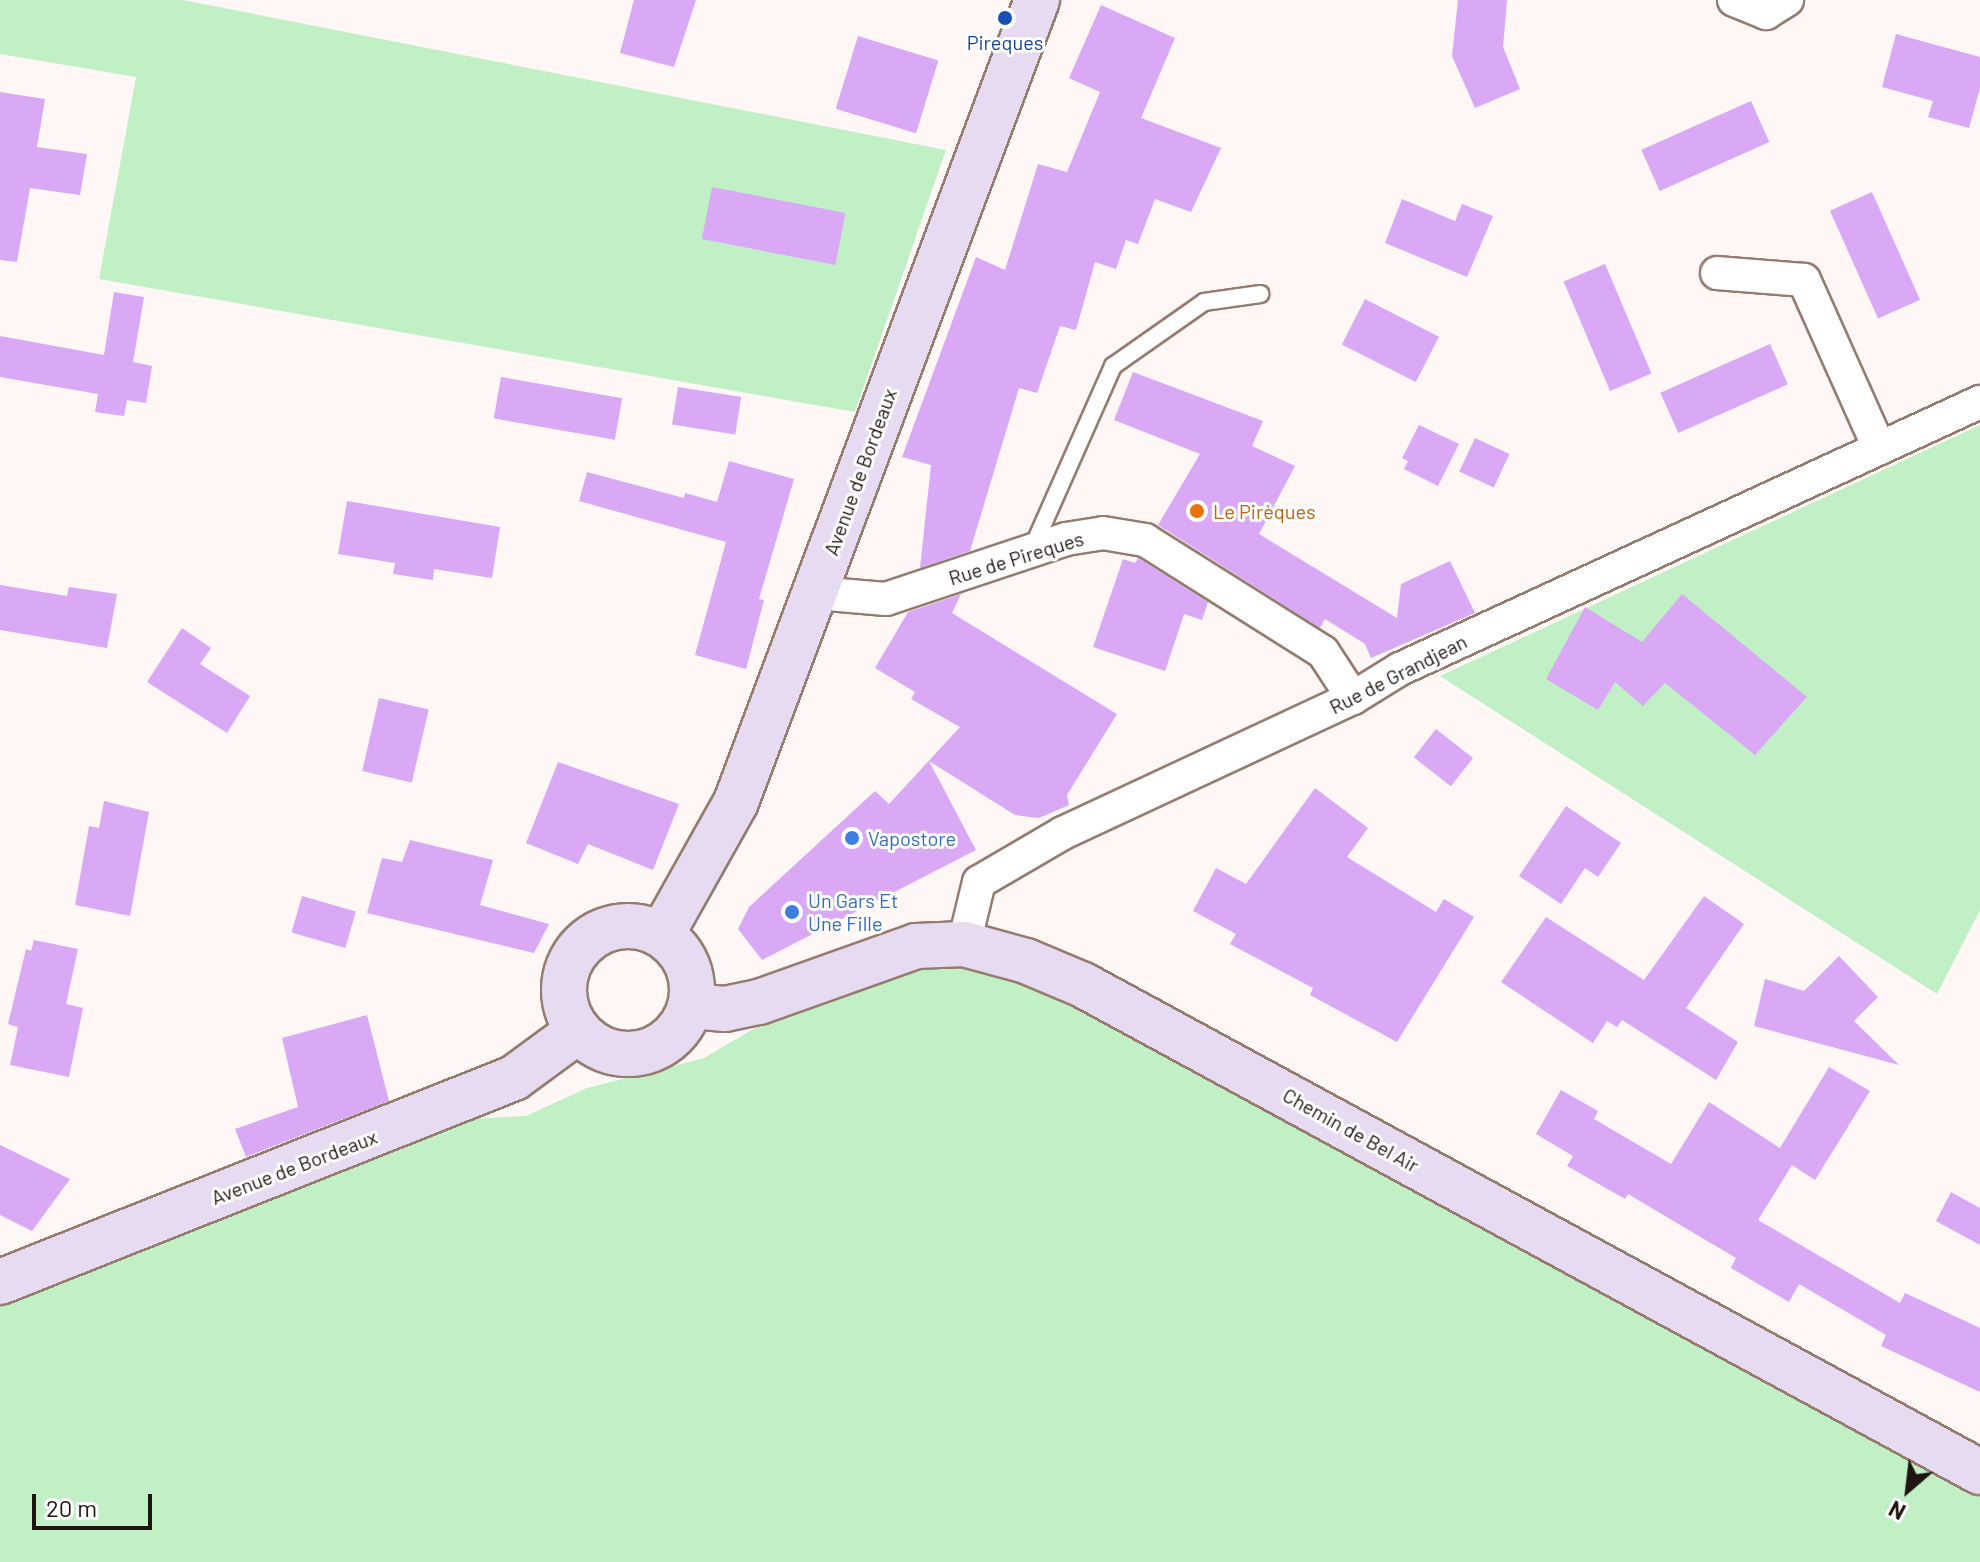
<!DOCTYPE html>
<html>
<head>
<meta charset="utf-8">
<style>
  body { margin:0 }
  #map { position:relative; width:1980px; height:1562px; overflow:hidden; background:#fef7f5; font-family:Barlow,sans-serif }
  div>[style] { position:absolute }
  .green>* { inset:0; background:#c1f0c7 }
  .building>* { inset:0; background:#d9a9f5; transform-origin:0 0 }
  .roads { filter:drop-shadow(2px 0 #967b6f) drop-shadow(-2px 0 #967b6f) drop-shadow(0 2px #967b6f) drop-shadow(0 -2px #967b6f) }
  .lane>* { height:16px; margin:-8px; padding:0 8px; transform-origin:8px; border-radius:8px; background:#fff }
  .street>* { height:32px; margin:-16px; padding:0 16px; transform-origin:16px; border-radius:16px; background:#fff }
  .secondary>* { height:44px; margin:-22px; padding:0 22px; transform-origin:22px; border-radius:22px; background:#e7dbf2 }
  .secondary>.ring { margin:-22px; padding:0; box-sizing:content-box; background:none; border:44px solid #e7dbf2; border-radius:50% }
  .dots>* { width:22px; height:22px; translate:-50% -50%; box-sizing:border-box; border:4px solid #fff; border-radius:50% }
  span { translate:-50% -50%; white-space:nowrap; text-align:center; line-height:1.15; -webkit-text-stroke:6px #fff; paint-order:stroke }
  .transit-label { font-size:20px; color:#164399 }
  .street-label { font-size:20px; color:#201511 }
  .food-label { font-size:20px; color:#c56008 }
  .left { translate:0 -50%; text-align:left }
  .shop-label { font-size:20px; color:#366cbe }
  .north { position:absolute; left:1868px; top:1450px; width:80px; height:80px; -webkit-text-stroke:6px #fff; paint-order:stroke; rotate:208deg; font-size:22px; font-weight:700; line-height:32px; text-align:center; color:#201511 }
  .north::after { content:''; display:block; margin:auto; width:28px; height:36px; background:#201511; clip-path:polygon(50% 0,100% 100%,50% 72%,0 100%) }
  .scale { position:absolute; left:32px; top:1494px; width:120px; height:36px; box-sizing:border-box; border:4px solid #201511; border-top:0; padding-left:10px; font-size:24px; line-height:28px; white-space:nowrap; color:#201511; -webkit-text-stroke:6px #fff; paint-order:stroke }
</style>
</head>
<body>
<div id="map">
  <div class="green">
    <i style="clip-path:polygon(0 0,183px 0,946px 150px,855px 412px,99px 279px,136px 77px,0 54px)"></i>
    <i style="clip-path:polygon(1980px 425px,1980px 910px,1937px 994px,1440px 676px)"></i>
    <i style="clip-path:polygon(964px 944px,1980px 1472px,1980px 1562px,0 1562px,0 1282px,408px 1122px,526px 1116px,587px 1088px,704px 1058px,874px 958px)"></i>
  </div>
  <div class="building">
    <i style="clip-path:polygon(634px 0,696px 0,674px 67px,620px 53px)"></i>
    <i style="clip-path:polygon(1458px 0,1507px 0,1503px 47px,1520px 89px,1475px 108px,1452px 56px)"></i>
    <i style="clip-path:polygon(1101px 5px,1175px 38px,1141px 118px,1221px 148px,1191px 212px,1155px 199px,1138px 244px,1126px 240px,1116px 269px,1095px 262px,1076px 330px,1060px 326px,1037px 393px,1019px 388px,970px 551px,920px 568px,931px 465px,902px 457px,976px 257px,1005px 270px,1038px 164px,1067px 172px,1100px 92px,1069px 78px)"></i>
    <i style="clip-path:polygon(1896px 34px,1980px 57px,1980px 88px,1969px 128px,1928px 117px,1933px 101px,1882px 87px)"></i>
    <i style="left:858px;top:36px;width:84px;height:76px;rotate:17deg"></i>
    <i style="clip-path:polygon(0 92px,45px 99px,37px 147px,87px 154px,80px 195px,30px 188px,17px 262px,0 260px)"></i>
    <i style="left:1751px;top:101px;width:45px;height:120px;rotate:66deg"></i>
    <i style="left:712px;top:187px;width:136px;height:53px;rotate:11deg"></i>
    <i style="left:1872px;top:192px;width:118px;height:46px;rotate:66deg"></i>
    <i style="clip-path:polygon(1402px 199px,1455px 221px,1462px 204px,1493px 216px,1467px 277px,1385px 243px)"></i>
    <i style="left:1605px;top:264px;width:119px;height:45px;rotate:67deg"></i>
    <i style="clip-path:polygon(114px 292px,144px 297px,133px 362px,152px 366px,146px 403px,127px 400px,124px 416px,95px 412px,98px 394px,0 377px,0 336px,104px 355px)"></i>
    <i style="left:1365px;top:299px;width:83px;height:51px;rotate:27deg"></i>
    <i style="left:1770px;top:344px;width:44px;height:120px;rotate:66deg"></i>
    <i style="clip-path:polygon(1133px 372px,1263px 421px,1252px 446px,1295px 466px,1259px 534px,1397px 618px,1401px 584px,1450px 561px,1475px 613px,1371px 658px,1365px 644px,1325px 619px,1320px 628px,1158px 525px,1200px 454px,1114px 420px)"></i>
    <i style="left:501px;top:377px;width:123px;height:42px;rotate:10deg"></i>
    <i style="left:678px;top:387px;width:64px;height:38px;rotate:9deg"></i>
    <i style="clip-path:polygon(1419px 425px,1459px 444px,1438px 486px,1404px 469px,1408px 461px,1402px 458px)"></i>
    <i style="left:1475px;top:438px;width:38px;height:37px;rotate:25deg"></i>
    <i style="clip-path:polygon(729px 461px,794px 479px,759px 599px,764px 600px,746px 669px,695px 655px,726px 542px,579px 501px,587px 472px,684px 498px,685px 493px,717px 502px)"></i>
    <i style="clip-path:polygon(347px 501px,500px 527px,492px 578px,434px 569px,433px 580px,393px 574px,395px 563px,338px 554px)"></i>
    <i style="clip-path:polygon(1138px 558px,1208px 602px,1202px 620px,1184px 614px,1165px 671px,1093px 647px,1123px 559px,1135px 563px)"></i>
    <i style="clip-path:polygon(0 585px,67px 596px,69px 587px,117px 594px,107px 648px,0 630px)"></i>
    <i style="clip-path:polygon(961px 594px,952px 613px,1117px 714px,1067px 795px,1069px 805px,1039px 818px,1015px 815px,929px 761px,976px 850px,762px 960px,738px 929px,749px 907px,875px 791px,889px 804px,960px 727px,911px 699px,915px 692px,875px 668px,908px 612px)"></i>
    <i style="clip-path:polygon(1682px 594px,1807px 697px,1755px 755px,1665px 683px,1643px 706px,1615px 682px,1598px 710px,1546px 679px,1585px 607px,1642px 642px)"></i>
    <i style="clip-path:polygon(182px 628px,211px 648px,200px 664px,250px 696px,227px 733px,147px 682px)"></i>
    <i style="left:379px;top:698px;width:51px;height:75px;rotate:13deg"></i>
    <i style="left:1436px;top:729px;width:47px;height:36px;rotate:38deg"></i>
    <i style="clip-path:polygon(558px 762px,679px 804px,653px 870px,588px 844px,578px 864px,526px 843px)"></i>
    <i style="clip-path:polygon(1315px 788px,1368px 828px,1347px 857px,1436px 912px,1444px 899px,1474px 917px,1397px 1042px,1310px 995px,1313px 988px,1230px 944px,1236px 934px,1193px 911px,1216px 868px,1246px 884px)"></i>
    <i style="clip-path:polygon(104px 801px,149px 812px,130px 916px,75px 905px,89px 826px,99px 828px)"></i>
    <i style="clip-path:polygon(1566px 806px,1621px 843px,1598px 877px,1585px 868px,1561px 904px,1519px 876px)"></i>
    <i style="clip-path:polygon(410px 840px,493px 860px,480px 905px,549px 924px,534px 953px,367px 913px,382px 858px,402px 862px)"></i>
    <i style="left:302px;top:896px;width:56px;height:38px;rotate:16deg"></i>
    <i style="clip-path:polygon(1704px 896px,1744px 924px,1686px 1008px,1738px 1042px,1716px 1080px,1622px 1020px,1617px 1027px,1607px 1021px,1593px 1043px,1501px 982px,1546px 917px,1644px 980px)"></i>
    <i style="clip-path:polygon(34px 940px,78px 949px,66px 1004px,83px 1008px,69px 1077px,10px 1065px,18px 1027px,8px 1024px,26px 949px,31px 951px)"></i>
    <i style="clip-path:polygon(1839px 956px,1878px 997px,1854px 1021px,1899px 1065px,1754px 1026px,1765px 979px,1804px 991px)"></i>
    <i style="clip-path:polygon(367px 1015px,389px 1101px,246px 1157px,235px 1129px,298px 1107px,282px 1038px)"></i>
    <i style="clip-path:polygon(1829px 1067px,1870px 1091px,1815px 1180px,1792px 1165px,1758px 1220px,1900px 1303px,1905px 1293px,1980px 1328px,1980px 1392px,1881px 1346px,1886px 1335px,1799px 1284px,1789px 1302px,1731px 1268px,1736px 1258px,1628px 1194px,1625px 1199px,1567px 1166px,1573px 1156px,1536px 1134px,1561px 1090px,1598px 1111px,1594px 1119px,1671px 1164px,1709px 1102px,1780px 1148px)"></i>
    <i style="clip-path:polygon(0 1145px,70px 1179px,32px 1231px,0 1215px)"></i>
    <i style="clip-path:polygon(1951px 1192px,1980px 1208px,1980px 1245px,1936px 1221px)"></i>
  </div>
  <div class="roads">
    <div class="lane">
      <i style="left:1032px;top:549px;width:200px;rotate:-66.1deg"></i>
      <i style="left:1113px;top:366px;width:111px;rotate:-35.1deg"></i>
      <i style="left:1204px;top:302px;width:57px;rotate:-8.1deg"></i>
    </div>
    <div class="street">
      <i style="left:1734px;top:0;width:35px;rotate:22deg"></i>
      <i style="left:1766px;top:13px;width:25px;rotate:-32deg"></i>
      <i style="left:1717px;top:273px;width:87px;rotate:4.6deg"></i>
      <i style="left:1804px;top:280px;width:184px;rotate:65.9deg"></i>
      <i style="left:816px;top:593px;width:70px;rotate:4.9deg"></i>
      <i style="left:886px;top:599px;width:190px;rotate:-18.4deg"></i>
      <i style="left:1066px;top:539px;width:37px;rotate:-9deg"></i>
      <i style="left:1103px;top:533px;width:43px;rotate:9.5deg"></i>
      <i style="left:1145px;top:540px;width:210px;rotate:32.2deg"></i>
      <i style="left:1323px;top:652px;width:55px;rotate:56.9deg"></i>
      <i style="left:964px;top:944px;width:64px;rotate:-76.4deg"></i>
      <i style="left:979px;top:882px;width:97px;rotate:-30.3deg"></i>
      <i style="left:1063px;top:833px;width:320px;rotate:-25deg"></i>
      <i style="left:1353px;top:698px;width:55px;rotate:-31.7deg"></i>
      <i style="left:1400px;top:669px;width:639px;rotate:-24.72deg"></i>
    </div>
    <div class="secondary">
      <i class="ring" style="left:564px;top:926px;width:84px;height:84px"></i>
      <i style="left:662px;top:934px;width:151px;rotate:-60.7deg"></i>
      <i style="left:736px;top:802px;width:857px;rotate:-69.43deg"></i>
      <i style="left:691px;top:1006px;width:34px;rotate:5deg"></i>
      <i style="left:725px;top:1009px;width:35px;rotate:-12deg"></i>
      <i style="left:759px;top:1002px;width:167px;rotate:-19.6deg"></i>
      <i style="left:916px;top:946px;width:48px;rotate:-2.4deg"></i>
      <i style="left:964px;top:944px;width:64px;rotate:15.3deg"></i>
      <i style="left:1026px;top:961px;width:62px;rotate:22.8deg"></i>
      <i style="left:1083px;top:985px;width:1021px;rotate:28.5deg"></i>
      <i style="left:0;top:1282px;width:553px;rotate:-21.65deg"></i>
      <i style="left:514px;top:1078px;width:79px;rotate:-36.3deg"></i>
    </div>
  </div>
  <div class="dots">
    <i style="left:1005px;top:18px;background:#1a4fb4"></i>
    <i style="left:1197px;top:511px;background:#e8710a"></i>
    <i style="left:852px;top:838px;background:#3f7fe0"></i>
    <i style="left:792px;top:912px;background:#3f7fe0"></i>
  </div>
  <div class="transit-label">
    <span style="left:1005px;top:42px">Pireques</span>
  </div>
  <div class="street-label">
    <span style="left:860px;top:472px;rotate:-70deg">Avenue de Bordeaux</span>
    <span style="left:1016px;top:558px;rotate:-17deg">Rue de Pireques</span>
    <span style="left:1398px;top:674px;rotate:-27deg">Rue de Grandjean</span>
    <span style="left:1351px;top:1130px;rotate:29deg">Chemin de Bel Air</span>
    <span style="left:294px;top:1167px;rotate:-21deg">Avenue de Bordeaux</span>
  </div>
  <div class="food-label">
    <span class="left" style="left:1213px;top:511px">Le Pirèques</span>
  </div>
  <div class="shop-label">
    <span class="left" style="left:868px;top:838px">Vapostore</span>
    <span class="left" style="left:808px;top:912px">Un Gars Et<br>Une Fille</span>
  </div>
  <div class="north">N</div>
  <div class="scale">20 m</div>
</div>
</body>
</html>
